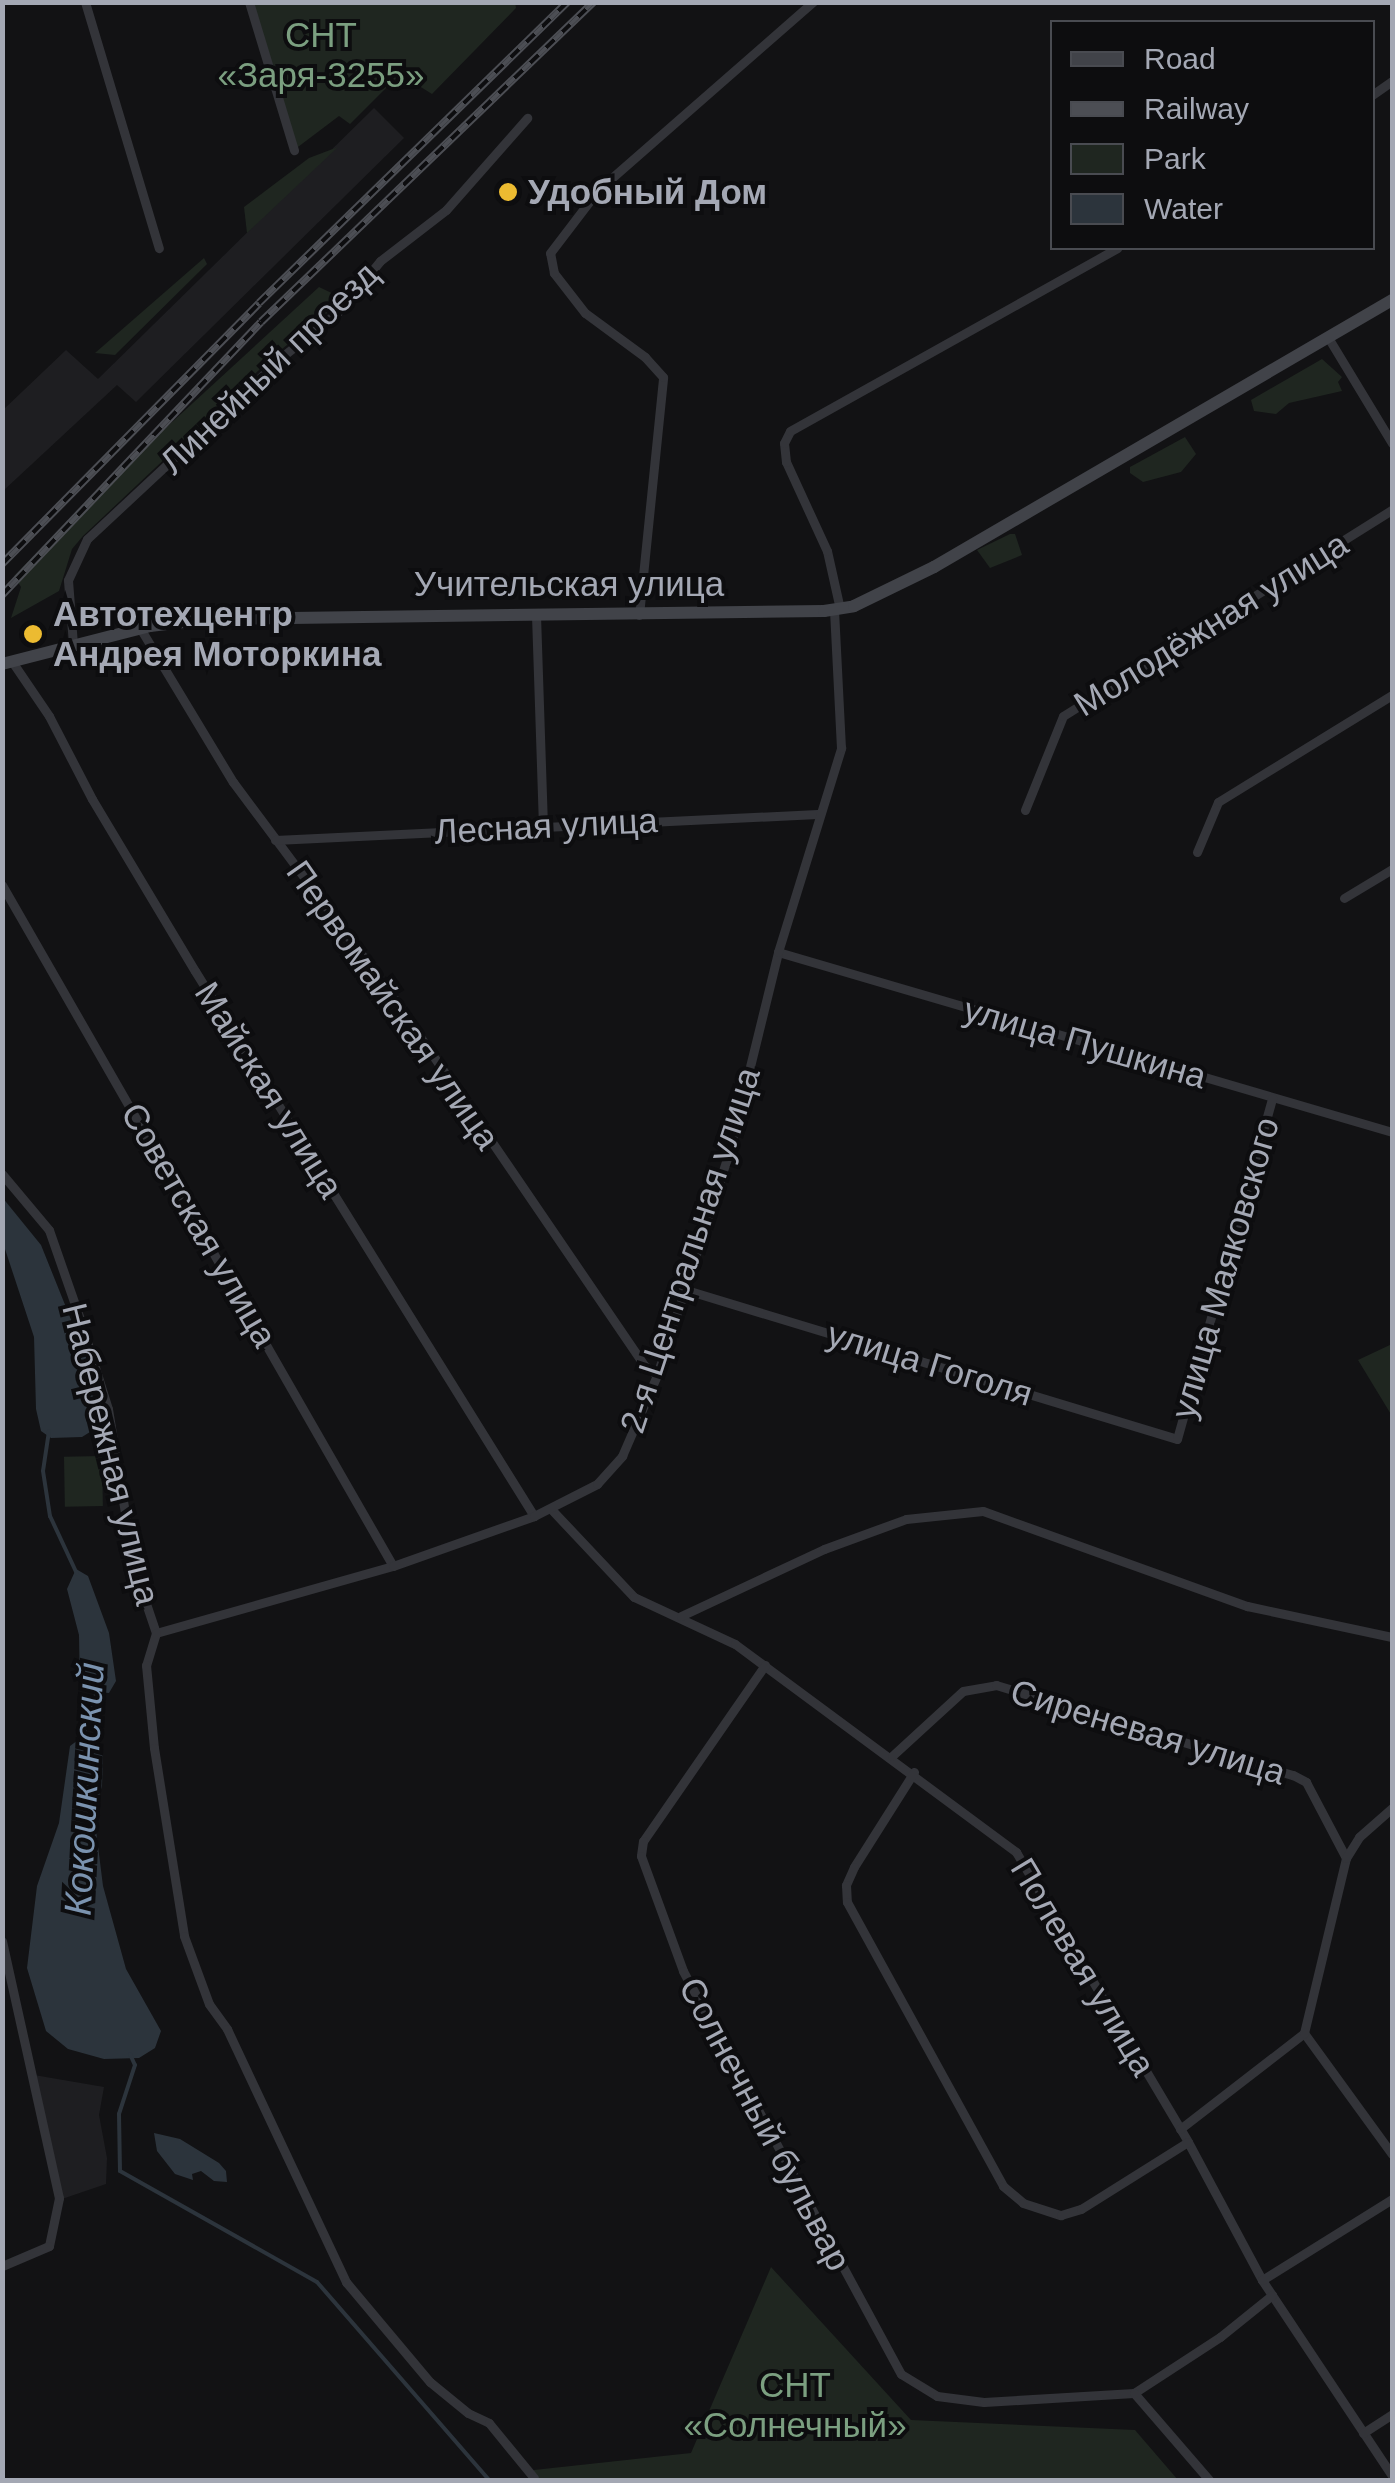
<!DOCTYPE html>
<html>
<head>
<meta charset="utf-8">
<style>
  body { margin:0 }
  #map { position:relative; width:1395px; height:2483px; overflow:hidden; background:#121214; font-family:Arial,sans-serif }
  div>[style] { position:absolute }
  .built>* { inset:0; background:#1e1e21 }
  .green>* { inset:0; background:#1f2620; transform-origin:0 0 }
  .water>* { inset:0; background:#2c343c }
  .stream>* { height:4px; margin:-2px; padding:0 2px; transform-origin:2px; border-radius:2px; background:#2c343c }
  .street>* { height:9px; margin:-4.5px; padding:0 4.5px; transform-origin:4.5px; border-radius:4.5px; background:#333439 }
  .secondary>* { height:12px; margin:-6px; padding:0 6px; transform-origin:6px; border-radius:6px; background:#414349 }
  .rail>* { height:8px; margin-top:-4px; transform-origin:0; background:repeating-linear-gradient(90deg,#0d0d0f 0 11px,#4c4e54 0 22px); box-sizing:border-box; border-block:2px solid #4c4e54 }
  .dots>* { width:28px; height:28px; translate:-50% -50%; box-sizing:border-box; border:5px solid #0d0d0f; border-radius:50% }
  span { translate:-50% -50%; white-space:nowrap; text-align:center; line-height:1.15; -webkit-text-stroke:8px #0d0d0f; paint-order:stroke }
  .park-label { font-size:35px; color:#7b9f80 }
  .poi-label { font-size:35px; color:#a4a8b4; font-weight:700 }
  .left { translate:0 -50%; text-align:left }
  .street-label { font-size:35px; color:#a4a8b4 }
  .water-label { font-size:38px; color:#7b93af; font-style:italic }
  .frame { position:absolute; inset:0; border:5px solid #a4a8b4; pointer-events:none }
  .legend { position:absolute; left:1050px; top:20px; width:325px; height:230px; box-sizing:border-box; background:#0d0d0f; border:2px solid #494b51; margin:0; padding:12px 18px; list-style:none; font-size:30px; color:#a4a8b4 }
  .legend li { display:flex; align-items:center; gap:20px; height:50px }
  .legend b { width:50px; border:2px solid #494b51 }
</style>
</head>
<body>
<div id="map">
  <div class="built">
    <i style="clip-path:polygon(374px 108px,404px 138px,136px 402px,117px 385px,3px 491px,3px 410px,66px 350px,98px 379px)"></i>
    <i style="clip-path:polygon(34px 2075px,104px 2087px,99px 2115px,107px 2158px,106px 2184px,62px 2199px)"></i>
  </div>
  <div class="green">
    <i style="clip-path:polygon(515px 2px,516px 8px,432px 94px,400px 74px,350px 124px,339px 116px,294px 150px,249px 3px)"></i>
    <i style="clip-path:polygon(338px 147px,247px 233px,244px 207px,309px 158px)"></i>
    <i style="clip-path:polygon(204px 258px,207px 264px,115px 355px,95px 353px)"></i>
    <i style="clip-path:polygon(319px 287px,340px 297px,337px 305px,277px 353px,83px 536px,72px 549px,59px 591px,11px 618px,21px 587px,14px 576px,95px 493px)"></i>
    <i style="clip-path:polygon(1322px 359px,1342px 377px,1338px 382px,1342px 391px,1289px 403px,1276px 414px,1254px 411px,1251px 400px)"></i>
    <i style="clip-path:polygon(1185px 437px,1196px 454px,1181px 472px,1143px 482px,1130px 473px,1130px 467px)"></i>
    <i style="clip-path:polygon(1010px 534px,1015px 534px,1022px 555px,990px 568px,977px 550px)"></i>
    <i style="clip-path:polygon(1392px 1344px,1392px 1416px,1358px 1360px)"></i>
    <i style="left:102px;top:1456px;width:50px;height:38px;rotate:89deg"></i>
    <i style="clip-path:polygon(771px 2267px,911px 2420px,1135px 2430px,1178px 2480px,531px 2480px,534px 2470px,691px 2453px)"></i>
  </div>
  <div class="water">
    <i style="clip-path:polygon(2px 1197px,41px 1245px,86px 1357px,98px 1427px,82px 1437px,51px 1438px,41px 1431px,36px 1409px,34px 1337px,3px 1243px)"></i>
    <i style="clip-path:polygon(76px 1569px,88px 1576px,109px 1633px,116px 1681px,109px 1693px,80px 1690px,79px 1635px,67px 1589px)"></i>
    <i style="clip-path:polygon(82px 1737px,103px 1756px,102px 1786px,94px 1814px,103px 1886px,126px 1969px,161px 2031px,155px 2048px,139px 2058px,104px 2059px,68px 2049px,46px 2031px,27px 1968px,37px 1886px,59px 1823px,70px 1746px)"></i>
    <i style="clip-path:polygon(154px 2133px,180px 2139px,219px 2163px,226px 2171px,227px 2182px,214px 2181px,201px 2171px,192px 2174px,193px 2180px,175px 2174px,157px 2151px)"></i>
  </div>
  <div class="stream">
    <i style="left:49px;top:1431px;width:40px;rotate:98.5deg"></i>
    <i style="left:43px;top:1471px;width:46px;rotate:81.2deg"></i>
    <i style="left:50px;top:1516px;width:64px;rotate:65deg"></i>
    <i style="left:82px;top:1739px;width:50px;rotate:-72.6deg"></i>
    <i style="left:130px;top:2054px;width:12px;rotate:66deg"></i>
    <i style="left:135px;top:2065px;width:52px;rotate:108.1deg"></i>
    <i style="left:119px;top:2114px;width:57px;rotate:89deg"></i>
    <i style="left:120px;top:2171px;width:226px;rotate:29.4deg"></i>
    <i style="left:317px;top:2282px;width:262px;rotate:49deg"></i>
  </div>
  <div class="street">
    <i style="left:85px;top:2px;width:257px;rotate:73.3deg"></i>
    <i style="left:249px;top:2px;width:155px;rotate:73.1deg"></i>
    <i style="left:1372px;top:95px;width:24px;rotate:-35deg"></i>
    <i style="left:1329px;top:339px;width:122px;rotate:58.8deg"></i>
    <i style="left:840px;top:609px;width:59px;rotate:-102.6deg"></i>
    <i style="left:827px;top:551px;width:98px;rotate:-114.7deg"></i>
    <i style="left:786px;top:462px;width:19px;rotate:-96deg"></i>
    <i style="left:784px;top:443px;width:13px;rotate:-63deg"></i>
    <i style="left:790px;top:431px;width:375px;rotate:-29.2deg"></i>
    <i style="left:536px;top:615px;width:209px;rotate:88.1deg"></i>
    <i style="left:639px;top:615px;width:239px;rotate:-84.2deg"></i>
    <i style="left:663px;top:377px;width:27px;rotate:-132deg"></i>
    <i style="left:645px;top:357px;width:74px;rotate:-143.7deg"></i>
    <i style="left:585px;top:313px;width:51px;rotate:-127.8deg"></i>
    <i style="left:554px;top:273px;width:20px;rotate:-101deg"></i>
    <i style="left:550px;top:253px;width:79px;rotate:-52.7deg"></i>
    <i style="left:598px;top:190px;width:286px;rotate:-41.2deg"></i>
    <i style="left:140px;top:628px;width:180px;rotate:58.9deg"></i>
    <i style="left:233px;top:782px;width:264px;rotate:53.3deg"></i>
    <i style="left:391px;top:994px;width:449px;rotate:55.7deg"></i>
    <i style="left:644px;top:1365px;width:16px;rotate:38deg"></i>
    <i style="left:73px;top:644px;width:64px;rotate:-94.5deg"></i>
    <i style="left:68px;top:580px;width:45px;rotate:-65.1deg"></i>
    <i style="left:87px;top:539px;width:268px;rotate:-43deg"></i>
    <i style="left:283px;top:356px;width:70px;rotate:-38.7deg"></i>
    <i style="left:338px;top:312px;width:66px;rotate:-50.5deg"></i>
    <i style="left:380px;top:261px;width:83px;rotate:-37.7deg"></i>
    <i style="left:446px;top:210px;width:123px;rotate:-48.6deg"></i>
    <i style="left:11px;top:660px;width:68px;rotate:55.8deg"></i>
    <i style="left:49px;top:716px;width:93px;rotate:62.6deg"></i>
    <i style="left:92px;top:799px;width:200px;rotate:59.1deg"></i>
    <i style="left:195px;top:971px;width:642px;rotate:58.12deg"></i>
    <i style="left:1025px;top:810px;width:101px;rotate:-68deg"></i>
    <i style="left:1063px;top:716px;width:388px;rotate:-32.1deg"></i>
    <i style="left:275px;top:840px;width:543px;rotate:-2.75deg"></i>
    <i style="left:1197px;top:852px;width:54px;rotate:-67.2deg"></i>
    <i style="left:1218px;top:802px;width:204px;rotate:-31.6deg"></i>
    <i style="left:2px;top:885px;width:785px;rotate:60.14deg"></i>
    <i style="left:1344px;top:898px;width:56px;rotate:-31.1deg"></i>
    <i style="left:778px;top:952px;width:640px;rotate:16.34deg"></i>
    <i style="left:2px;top:1174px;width:73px;rotate:50deg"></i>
    <i style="left:49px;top:1230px;width:94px;rotate:70.8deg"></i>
    <i style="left:80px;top:1319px;width:94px;rotate:72.7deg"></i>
    <i style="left:108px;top:1409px;width:161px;rotate:80.7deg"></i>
    <i style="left:134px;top:1568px;width:69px;rotate:71.3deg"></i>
    <i style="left:683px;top:1289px;width:516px;rotate:16.89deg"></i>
    <i style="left:1177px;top:1439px;width:354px;rotate:-74.4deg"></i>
    <i style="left:551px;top:1509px;width:121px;rotate:46.7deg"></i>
    <i style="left:634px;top:1597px;width:111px;rotate:25deg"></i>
    <i style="left:735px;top:1644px;width:350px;rotate:36.5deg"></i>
    <i style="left:1016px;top:1852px;width:337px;rotate:59.3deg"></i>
    <i style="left:1188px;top:2142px;width:157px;rotate:61.8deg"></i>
    <i style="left:1262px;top:2280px;width:235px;rotate:56.4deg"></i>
    <i style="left:681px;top:1616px;width:158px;rotate:-25.1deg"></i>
    <i style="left:824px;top:1549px;width:87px;rotate:-20.1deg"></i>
    <i style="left:906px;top:1519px;width:77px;rotate:-5.9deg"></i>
    <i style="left:983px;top:1511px;width:281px;rotate:19.8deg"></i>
    <i style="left:1247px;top:1606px;width:148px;rotate:12.1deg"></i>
    <i style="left:156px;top:1633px;width:246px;rotate:-15.8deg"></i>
    <i style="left:393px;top:1566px;width:150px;rotate:-19.5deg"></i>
    <i style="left:534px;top:1516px;width:71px;rotate:-26.9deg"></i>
    <i style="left:597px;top:1484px;width:38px;rotate:-48deg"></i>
    <i style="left:622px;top:1456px;width:88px;rotate:-66.6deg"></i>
    <i style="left:657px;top:1375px;width:234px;rotate:-72.1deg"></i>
    <i style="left:729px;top:1152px;width:206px;rotate:-76.2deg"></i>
    <i style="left:778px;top:952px;width:214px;rotate:-72.8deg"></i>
    <i style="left:841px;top:748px;width:138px;rotate:-92.9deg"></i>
    <i style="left:156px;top:1633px;width:34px;rotate:107deg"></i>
    <i style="left:146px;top:1665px;width:83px;rotate:84.5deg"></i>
    <i style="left:154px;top:1748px;width:190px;rotate:80.9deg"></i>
    <i style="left:184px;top:1936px;width:72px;rotate:69.8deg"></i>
    <i style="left:209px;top:2004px;width:31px;rotate:54deg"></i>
    <i style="left:227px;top:2029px;width:280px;rotate:64.8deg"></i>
    <i style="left:346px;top:2282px;width:131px;rotate:50deg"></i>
    <i style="left:430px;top:2382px;width:49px;rotate:39.2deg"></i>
    <i style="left:468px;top:2413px;width:23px;rotate:25deg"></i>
    <i style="left:489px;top:2423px;width:71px;rotate:50.7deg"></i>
    <i style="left:765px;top:1665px;width:214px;rotate:124.7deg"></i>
    <i style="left:643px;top:1841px;width:15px;rotate:98deg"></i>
    <i style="left:641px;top:1856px;width:122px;rotate:69.9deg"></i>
    <i style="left:683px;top:1971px;width:458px;rotate:61.6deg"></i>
    <i style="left:901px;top:2374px;width:42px;rotate:31.4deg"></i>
    <i style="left:937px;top:2396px;width:47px;rotate:7.3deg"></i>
    <i style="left:984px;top:2402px;width:150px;rotate:-3.4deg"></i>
    <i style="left:1134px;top:2393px;width:103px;rotate:-33.1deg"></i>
    <i style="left:1220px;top:2337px;width:67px;rotate:-38.9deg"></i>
    <i style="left:892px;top:1756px;width:96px;rotate:-42.5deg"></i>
    <i style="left:963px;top:1691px;width:34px;rotate:-10deg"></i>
    <i style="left:996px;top:1685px;width:310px;rotate:16.9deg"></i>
    <i style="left:1293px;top:1775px;width:15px;rotate:28deg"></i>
    <i style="left:1306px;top:1782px;width:86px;rotate:62.2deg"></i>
    <i style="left:914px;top:1772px;width:112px;rotate:122.3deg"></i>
    <i style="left:854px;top:1867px;width:20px;rotate:114deg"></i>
    <i style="left:846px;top:1885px;width:17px;rotate:87deg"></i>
    <i style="left:847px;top:1902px;width:324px;rotate:61.2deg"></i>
    <i style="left:1003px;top:2186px;width:26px;rotate:40deg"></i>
    <i style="left:1023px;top:2203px;width:40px;rotate:18deg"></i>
    <i style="left:1061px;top:2215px;width:21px;rotate:-17deg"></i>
    <i style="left:1081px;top:2209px;width:126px;rotate:-32.1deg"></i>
    <i style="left:2px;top:1941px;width:263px;rotate:77.5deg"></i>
    <i style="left:59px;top:2198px;width:49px;rotate:101.8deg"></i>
    <i style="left:49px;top:2246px;width:51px;rotate:156.9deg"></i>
    <i style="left:1304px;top:2033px;width:150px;rotate:54deg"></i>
    <i style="left:1180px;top:2129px;width:157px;rotate:-37.7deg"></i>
    <i style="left:1304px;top:2033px;width:180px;rotate:-76.5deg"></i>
    <i style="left:1346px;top:1858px;width:25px;rotate:-58deg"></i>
    <i style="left:1359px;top:1837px;width:44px;rotate:-41.3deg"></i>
    <i style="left:1262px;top:2280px;width:153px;rotate:-31.9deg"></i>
    <i style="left:1134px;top:2393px;width:115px;rotate:49.2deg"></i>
    <i style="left:1363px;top:2433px;width:35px;rotate:-33deg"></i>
  </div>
  <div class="secondary">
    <i style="left:2px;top:664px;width:153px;rotate:-14.4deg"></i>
    <i style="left:150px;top:626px;width:59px;rotate:-6.8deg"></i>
    <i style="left:209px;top:619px;width:615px;rotate:-0.75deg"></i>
    <i style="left:824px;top:611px;width:30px;rotate:-9deg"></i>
    <i style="left:854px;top:606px;width:89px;rotate:-26deg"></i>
    <i style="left:934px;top:567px;width:530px;rotate:-30.24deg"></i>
  </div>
  <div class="rail">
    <i style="left:2px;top:564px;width:366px;rotate:-45.4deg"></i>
    <i style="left:259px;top:303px;width:431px;rotate:-44.3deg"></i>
    <i style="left:2px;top:595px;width:376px;rotate:-46.5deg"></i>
    <i style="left:261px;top:322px;width:462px;rotate:-43.9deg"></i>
  </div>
  <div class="dots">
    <i style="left:508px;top:192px;background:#ecbb31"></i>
    <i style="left:33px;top:634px;background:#ecbb31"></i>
  </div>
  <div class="park-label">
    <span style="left:321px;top:55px">СНТ<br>«Заря-3255»</span>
    <span style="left:795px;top:2405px">СНТ<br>«Солнечный»</span>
  </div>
  <div class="poi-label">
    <span class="left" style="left:528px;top:192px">Удобный Дом</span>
    <span class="left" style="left:53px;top:634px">Автотехцентр<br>Андрея Моторкина</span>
  </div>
  <div class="street-label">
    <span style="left:269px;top:368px;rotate:-44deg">Линейный проезд</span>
    <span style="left:569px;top:584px">Учительская улица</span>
    <span style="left:1211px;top:624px;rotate:-32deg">Молодёжная улица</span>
    <span style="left:546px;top:826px;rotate:-3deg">Лесная улица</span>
    <span style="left:393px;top:1005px;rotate:55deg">Первомайская улица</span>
    <span style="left:1085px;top:1043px;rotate:16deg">улица Пушкина</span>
    <span style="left:269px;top:1090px;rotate:58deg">Майская улица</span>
    <span style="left:199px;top:1225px;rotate:60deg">Советская улица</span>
    <span style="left:690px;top:1250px;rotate:-72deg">2-я Центральная улица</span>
    <span style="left:1225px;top:1268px;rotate:-74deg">улица Маяковского</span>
    <span style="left:930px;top:1364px;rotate:17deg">улица Гоголя</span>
    <span style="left:111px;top:1454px;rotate:76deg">Набережная улица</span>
    <span style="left:1148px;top:1732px;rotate:17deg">Сиреневая улица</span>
    <span style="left:1083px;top:1967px;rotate:59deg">Полевая улица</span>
    <span style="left:765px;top:2124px;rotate:62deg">Солнечный бульвар</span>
  </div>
  <div class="water-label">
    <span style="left:85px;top:1789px;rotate:-87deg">Кокошкинский</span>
  </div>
  <div class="frame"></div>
  <ul class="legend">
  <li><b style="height:12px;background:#414349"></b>Road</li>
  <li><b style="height:12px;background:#4c4e54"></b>Railway</li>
  <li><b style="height:28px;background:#1f2620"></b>Park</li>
  <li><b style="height:28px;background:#2c343c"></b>Water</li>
  </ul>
</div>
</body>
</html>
